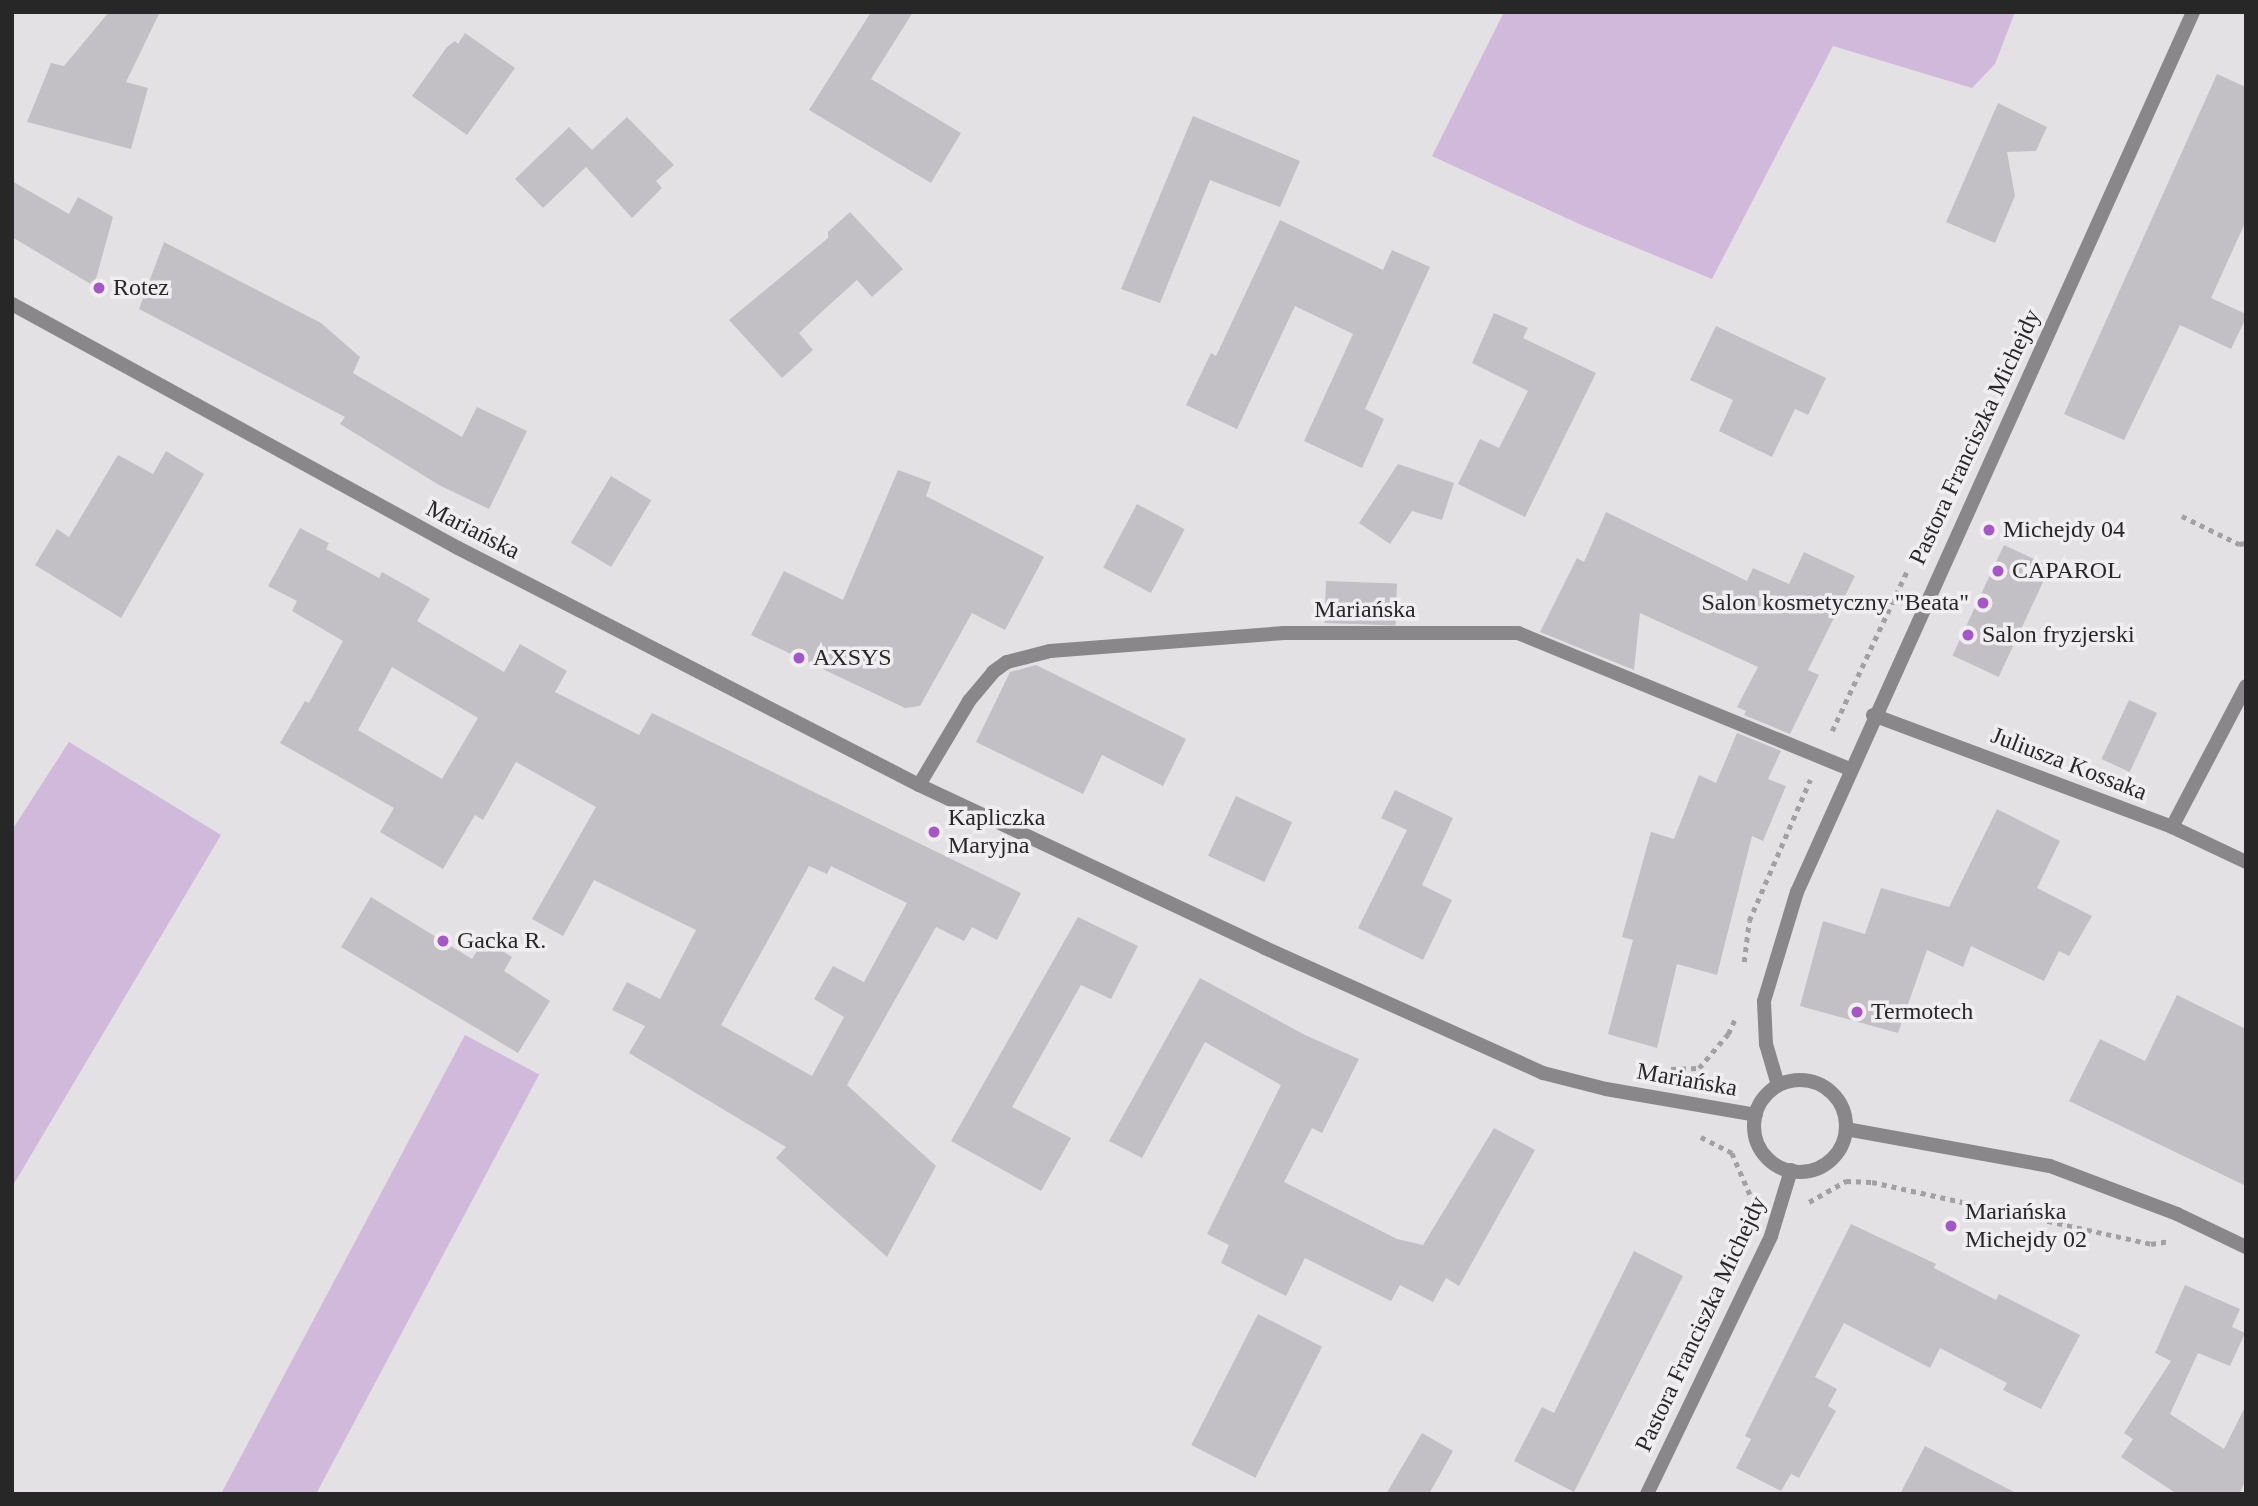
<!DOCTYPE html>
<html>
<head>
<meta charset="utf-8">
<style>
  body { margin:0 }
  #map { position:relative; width:2258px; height:1506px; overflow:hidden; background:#e4e1e5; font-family:Georgia,serif }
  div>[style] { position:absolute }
  .green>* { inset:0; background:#d0b9db; transform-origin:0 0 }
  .building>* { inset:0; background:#c2c0c4; transform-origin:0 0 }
  .path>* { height:4.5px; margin-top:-2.25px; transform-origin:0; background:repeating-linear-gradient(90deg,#a2a0a3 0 5px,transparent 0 10px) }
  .street>* { height:14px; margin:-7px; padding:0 7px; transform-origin:7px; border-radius:7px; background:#898789 }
  .street>.ring { margin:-7px; padding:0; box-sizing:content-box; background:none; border:14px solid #898789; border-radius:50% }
  .dots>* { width:19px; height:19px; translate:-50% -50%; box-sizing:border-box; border:4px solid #f1eef2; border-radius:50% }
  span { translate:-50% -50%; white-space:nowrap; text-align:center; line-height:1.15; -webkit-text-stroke:7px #f1eef2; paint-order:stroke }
  .poi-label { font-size:24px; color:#282728 }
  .left { translate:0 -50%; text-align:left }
  .right { translate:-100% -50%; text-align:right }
  .street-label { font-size:24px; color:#282728 }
  .frame { position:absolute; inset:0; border:14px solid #282728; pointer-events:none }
</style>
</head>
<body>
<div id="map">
  <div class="green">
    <i style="clip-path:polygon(1504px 12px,2015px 12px,1995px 64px,1972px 88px,1833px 46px,1712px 279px,1579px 224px,1432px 156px)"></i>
    <i style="clip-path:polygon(69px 742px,221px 835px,12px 1187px,12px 830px)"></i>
    <i style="left:465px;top:1035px;width:84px;height:530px;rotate:28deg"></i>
  </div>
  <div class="building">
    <i style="clip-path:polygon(109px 12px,160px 12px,126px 82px,148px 88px,131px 149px,27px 122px,51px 63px,64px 66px)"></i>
    <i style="clip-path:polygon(871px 12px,913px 12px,871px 79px,961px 133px,931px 183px,809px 110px)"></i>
    <i style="clip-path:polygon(465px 33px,515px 68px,467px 135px,412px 96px,447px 47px,455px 41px,458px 44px)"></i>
    <i style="clip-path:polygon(2217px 74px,2246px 87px,2246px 221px,2211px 298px,2246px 314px,2246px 318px,2231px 349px,2180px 325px,2124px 440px,2064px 414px)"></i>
    <i style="clip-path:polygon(1998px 103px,2047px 127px,2036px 151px,2007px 152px,2015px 196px,1995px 243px,1946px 222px)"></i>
    <i style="clip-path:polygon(1193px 116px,1300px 161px,1280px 207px,1210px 180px,1160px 303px,1121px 289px)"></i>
    <i style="clip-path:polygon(627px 117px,674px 165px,656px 181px,662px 188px,632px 218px,586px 167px,543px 208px,515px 179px,569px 127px,592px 150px)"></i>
    <i style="clip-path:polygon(12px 181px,69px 214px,78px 197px,113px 217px,94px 286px,12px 237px)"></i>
    <i style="clip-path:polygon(850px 212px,903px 269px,872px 297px,857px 280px,827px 307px,799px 333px,813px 350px,782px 378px,729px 320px,828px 238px,828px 232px)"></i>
    <i style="clip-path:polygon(1280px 220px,1383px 270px,1392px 250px,1430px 267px,1365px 409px,1384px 419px,1362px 468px,1304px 441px,1353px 334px,1295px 306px,1237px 429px,1186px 405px,1211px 353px,1216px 356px)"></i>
    <i style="clip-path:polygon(164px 242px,321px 323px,360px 357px,353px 373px,462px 437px,477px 407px,527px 431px,489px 509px,439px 485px,340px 424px,345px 417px,139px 309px)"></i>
    <i style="clip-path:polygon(1494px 313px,1528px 328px,1523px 338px,1596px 373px,1525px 517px,1458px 484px,1480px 439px,1499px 448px,1528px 391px,1472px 363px)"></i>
    <i style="clip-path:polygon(1716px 326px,1826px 378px,1808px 415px,1795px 409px,1772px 457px,1719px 431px,1733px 400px,1690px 380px)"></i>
    <i style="clip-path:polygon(166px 451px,204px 474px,121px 618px,35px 565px,57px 529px,69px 537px,118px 455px,153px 474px)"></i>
    <i style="clip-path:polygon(1398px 464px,1454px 483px,1442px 520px,1412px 511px,1390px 544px,1359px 523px)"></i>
    <i style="clip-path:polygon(898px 470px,931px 482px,926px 496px,1044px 557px,1005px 630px,972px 613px,920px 706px,905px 708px,751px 635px,784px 571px,843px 600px)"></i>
    <i style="left:611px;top:476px;width:47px;height:78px;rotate:31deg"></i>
    <i style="left:1137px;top:504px;width:54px;height:72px;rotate:28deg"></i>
    <i style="clip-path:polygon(1606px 512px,1747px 581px,1753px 568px,1789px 584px,1804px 552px,1855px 576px,1808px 670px,1819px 675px,1790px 734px,1744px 715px,1746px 711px,1737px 707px,1758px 667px,1640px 613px,1634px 670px,1540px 632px,1577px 558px,1584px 562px)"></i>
    <i style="clip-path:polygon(evenodd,300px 528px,329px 543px,326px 549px,379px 578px,382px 572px,430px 599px,417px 621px,504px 672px,520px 644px,567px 671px,555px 692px,639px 735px,652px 713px,1021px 893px,997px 940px,972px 927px,964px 941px,936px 927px,847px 1085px,936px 1166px,887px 1257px,776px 1158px,786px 1147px,629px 1053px,645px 1026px,612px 1010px,627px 982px,660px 999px,696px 930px,594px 880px,563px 936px,532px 919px,596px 807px,516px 762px,483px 820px,475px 815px,443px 869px,380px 832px,394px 808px,280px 743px,305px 701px,309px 703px,343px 641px,292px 611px,297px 601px,268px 586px,300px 528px,392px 667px,478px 718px,442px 779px,358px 730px,392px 667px,300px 528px,809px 866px,827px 874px,831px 866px,907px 903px,864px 982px,833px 966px,814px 999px,844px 1017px,812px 1076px,721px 1025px,809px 866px)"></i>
    <i style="left:2004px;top:545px;width:51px;height:122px;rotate:25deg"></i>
    <i style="left:1326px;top:581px;width:71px;height:42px;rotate:2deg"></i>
    <i style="clip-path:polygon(1036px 665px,1186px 739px,1163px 786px,1102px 755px,1083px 794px,976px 742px,1010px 672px)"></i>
    <i style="left:2129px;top:700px;width:31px;height:65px;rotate:25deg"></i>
    <i style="clip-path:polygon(1737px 733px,1781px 751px,1768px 779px,1786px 786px,1763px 841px,1752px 836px,1717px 975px,1677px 964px,1657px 1048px,1608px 1034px,1633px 940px,1622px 937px,1651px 832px,1674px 839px,1699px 775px,1716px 783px)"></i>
    <i style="clip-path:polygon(1395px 790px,1453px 818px,1422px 885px,1452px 900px,1423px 960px,1358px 928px,1407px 830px,1381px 818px)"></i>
    <i style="left:1236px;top:796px;width:62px;height:66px;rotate:25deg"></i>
    <i style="clip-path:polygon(1997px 809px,2060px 841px,2037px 888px,2092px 916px,2069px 956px,2059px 951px,2044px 981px,1971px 946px,1963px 967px,1927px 950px,1898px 1033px,1800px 1006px,1823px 921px,1865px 934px,1881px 888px,1949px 907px)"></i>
    <i style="clip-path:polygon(371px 897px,472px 959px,484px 940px,512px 957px,504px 971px,550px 1001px,518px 1053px,341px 947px)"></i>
    <i style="clip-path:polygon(1078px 917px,1138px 946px,1111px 999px,1081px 985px,1012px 1107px,1071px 1138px,1041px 1191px,951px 1141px)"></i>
    <i style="clip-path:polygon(1200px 978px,1305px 1035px,1359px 1059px,1322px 1133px,1312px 1128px,1284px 1182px,1397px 1239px,1423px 1245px,1494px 1128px,1535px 1150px,1459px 1286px,1446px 1278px,1433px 1302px,1400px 1285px,1391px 1301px,1305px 1258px,1286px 1296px,1221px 1263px,1229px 1245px,1207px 1234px,1281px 1085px,1205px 1042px,1142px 1158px,1109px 1141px)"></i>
    <i style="clip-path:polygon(2177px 995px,2246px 1029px,2246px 1186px,2069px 1101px,2100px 1039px,2145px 1061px)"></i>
    <i style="clip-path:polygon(1851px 1224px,1936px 1264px,1934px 1268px,1996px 1300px,1999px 1294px,2080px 1335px,2041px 1409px,2003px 1390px,2007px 1383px,1940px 1348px,1930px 1368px,1844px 1323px,1815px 1377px,1837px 1389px,1828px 1406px,1836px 1411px,1799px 1478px,1791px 1474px,1781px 1491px,1736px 1468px,1751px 1439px,1745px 1436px)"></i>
    <i style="clip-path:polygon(1634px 1251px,1683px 1276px,1574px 1492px,1514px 1461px,1542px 1407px,1554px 1413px)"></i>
    <i style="clip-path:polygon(2185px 1285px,2240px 1309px,2232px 1327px,2245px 1333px,2230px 1366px,2198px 1353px,2170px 1414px,2224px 1449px,2246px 1405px,2246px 1480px,2239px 1494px,2177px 1494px,2121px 1457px,2133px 1439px,2124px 1433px,2171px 1361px,2155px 1353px)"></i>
    <i style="left:1258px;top:1314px;width:72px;height:147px;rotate:27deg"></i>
    <i style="clip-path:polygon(1422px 1433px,1453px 1451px,1429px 1494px,1386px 1494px)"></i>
    <i style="clip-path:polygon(1925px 1446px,2018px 1494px,1900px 1494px)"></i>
  </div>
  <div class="path">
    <i style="left:2182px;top:516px;width:64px;rotate:26.2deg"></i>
    <i style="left:2239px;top:544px;width:7px;rotate:-8deg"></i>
    <i style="left:1832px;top:731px;width:177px;rotate:-64.9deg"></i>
    <i style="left:1744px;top:962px;width:41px;rotate:-83deg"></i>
    <i style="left:1749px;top:921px;width:154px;rotate:-66.6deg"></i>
    <i style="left:1671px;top:1069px;width:28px;rotate:-2deg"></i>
    <i style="left:1699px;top:1068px;width:45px;rotate:-49.5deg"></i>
    <i style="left:1728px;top:1034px;width:17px;rotate:-65deg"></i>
    <i style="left:1701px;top:1137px;width:35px;rotate:27deg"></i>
    <i style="left:1732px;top:1153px;width:50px;rotate:66.5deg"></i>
    <i style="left:1809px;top:1202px;width:43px;rotate:-29.6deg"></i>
    <i style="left:1846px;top:1181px;width:26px;rotate:2deg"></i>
    <i style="left:1872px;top:1182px;width:286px;rotate:12.5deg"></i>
    <i style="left:2151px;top:1244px;width:19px;rotate:-9deg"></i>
  </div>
  <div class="street">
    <i style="left:12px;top:304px;width:508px;rotate:28.68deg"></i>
    <i style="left:458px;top:548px;width:518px;rotate:27.21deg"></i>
    <i style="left:919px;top:785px;width:382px;rotate:25.2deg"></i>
    <i style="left:1265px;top:948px;width:305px;rotate:24.2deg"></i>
    <i style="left:1543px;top:1073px;width:65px;rotate:14.3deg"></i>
    <i style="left:1606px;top:1089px;width:152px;rotate:9.8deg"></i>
    <i style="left:1873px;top:715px;width:319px;rotate:20.5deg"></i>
    <i style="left:2172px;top:827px;width:82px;rotate:25.3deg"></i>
    <i style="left:919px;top:785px;width:98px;rotate:-59.2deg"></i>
    <i style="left:969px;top:701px;width:38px;rotate:-50deg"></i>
    <i style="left:993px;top:672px;width:17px;rotate:-36deg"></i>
    <i style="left:1007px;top:662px;width:44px;rotate:-14.3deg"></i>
    <i style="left:1050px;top:651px;width:235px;rotate:-4.4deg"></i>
    <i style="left:1284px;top:633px;width:234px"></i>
    <i style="left:1518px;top:633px;width:359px;rotate:22.3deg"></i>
    <i style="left:2172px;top:827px;width:159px;rotate:-62.3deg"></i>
    <i class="ring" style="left:1754px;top:1080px;width:78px;height:78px"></i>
    <i style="left:1778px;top:1085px;width:43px;rotate:-106.3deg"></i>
    <i style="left:1766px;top:1044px;width:43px;rotate:-92.7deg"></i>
    <i style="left:1764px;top:1001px;width:114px;rotate:-73.2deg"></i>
    <i style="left:1797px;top:892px;width:965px;rotate:-65.77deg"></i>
    <i style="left:1846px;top:1129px;width:207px;rotate:10.3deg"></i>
    <i style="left:2050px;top:1166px;width:136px;rotate:20.7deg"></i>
    <i style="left:2177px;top:1214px;width:76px;rotate:25.6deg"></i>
    <i style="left:1647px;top:1494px;width:286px;rotate:-64.3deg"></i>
    <i style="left:1771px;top:1236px;width:69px;rotate:-73.1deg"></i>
  </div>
  <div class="dots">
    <i style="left:99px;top:288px;background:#a557c8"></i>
    <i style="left:1989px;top:530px;background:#a557c8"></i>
    <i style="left:1998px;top:571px;background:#a557c8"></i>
    <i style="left:1983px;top:603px;background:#a557c8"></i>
    <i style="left:1968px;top:635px;background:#a557c8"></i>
    <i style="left:799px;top:658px;background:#a557c8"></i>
    <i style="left:934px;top:832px;background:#a557c8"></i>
    <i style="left:443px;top:941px;background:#a557c8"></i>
    <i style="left:1857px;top:1012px;background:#a557c8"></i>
    <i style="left:1951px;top:1226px;background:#a557c8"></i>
  </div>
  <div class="poi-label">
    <span class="left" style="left:113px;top:288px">Rotez</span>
    <span class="left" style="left:2003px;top:530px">Michejdy 04</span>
    <span class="left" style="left:2012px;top:571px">CAPAROL</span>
    <span class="right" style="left:1969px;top:603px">Salon kosmetyczny "Beata"</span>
    <span class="left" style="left:1982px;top:635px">Salon fryzjerski</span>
    <span class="left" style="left:813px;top:658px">AXSYS</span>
    <span class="left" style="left:948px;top:832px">Kapliczka<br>Maryjna</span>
    <span class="left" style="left:457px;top:941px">Gacka R.</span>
    <span class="left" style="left:1871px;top:1012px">Termotech</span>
    <span class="left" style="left:1965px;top:1226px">Mariańska<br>Michejdy 02</span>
  </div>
  <div class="street-label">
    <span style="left:1975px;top:437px;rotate:-65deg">Pastora Franciszka Michejdy</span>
    <span style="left:473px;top:530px;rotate:27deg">Mariańska</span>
    <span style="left:1365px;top:610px">Mariańska</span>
    <span style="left:2069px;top:764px;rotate:21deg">Juliusza Kossaka</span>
    <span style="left:1687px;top:1080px;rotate:10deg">Mariańska</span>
    <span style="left:1701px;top:1324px;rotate:-65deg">Pastora Franciszka Michejdy</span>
  </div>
  <div class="frame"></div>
</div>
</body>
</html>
